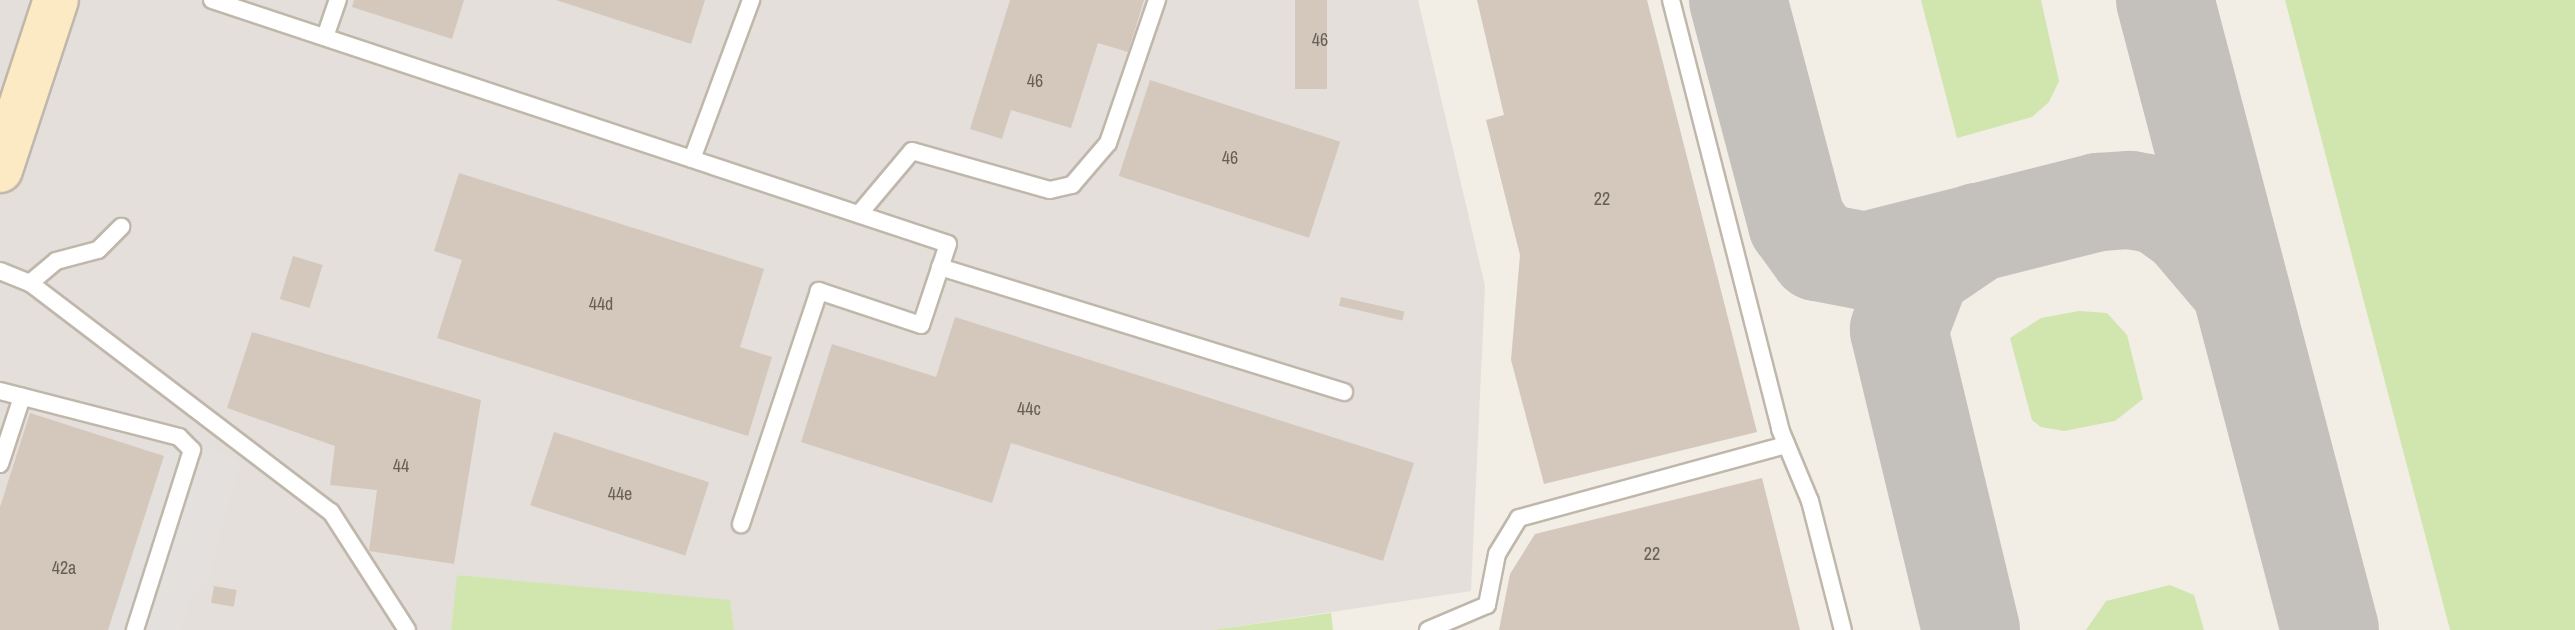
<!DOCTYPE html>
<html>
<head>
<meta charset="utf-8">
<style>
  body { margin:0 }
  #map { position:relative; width:2575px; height:630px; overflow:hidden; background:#f2ede5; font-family:"Archivo Narrow",sans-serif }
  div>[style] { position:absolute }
  .industrial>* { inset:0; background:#e4dfda }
  .green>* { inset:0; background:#d1e5af }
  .parking>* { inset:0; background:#e3e0dd }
  .taxiway>* { height:98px; margin:-49px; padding:0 49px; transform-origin:49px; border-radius:49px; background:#c4c1bd }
  .building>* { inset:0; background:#d3c8bb; transform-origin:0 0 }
  .roads { filter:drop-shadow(2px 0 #c0b7ab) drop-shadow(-2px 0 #c0b7ab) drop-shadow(0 2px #c0b7ab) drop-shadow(0 -2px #c0b7ab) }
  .service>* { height:16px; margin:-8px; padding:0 8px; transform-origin:8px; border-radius:8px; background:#fff }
  .secondary>* { height:44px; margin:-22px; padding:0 22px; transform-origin:22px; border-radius:22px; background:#fceac5 }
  span { translate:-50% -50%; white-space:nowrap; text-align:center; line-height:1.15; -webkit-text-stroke:6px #fff; paint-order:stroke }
  .number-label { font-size:18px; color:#686056 }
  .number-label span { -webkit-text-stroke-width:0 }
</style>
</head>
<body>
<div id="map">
  <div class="industrial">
    <i style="clip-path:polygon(0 0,1418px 0,1485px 286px,1471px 591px,1212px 630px,734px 630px,730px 601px,458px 575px,451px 630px,0 630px)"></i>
  </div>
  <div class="green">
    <i style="clip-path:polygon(1921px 0,2041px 0,2059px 81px,2049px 102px,2032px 117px,1957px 138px)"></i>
    <i style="clip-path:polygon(2285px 0,2575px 0,2575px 630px,2450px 630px)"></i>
    <i style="clip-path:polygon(2079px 311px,2107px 313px,2127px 335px,2143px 399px,2115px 421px,2064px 431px,2041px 427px,2032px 420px,2010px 338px,2041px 318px)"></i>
    <i style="clip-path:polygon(457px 575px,730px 600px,734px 630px,451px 630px)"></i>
    <i style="clip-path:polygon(2170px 585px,2194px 595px,2204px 630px,2086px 630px,2106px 601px)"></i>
    <i style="clip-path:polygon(1331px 613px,1333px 630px,1212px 630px)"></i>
  </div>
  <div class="parking">
    <i style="clip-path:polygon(183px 425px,240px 465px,207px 584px,192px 597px,181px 630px,108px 630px,164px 456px)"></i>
  </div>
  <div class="taxiway">
    <i style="left:1738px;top:0;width:231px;rotate:75.2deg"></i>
    <i style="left:1797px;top:223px;width:36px;rotate:54deg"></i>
    <i style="left:1818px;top:252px;width:48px;rotate:10.8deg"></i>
    <i style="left:1865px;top:261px;width:241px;rotate:-14.2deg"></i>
    <i style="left:2099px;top:202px;width:31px;rotate:-4deg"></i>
    <i style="left:2130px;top:200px;width:29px;rotate:10deg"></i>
    <i style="left:2159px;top:205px;width:36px;rotate:36deg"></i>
    <i style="left:2188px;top:226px;width:80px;rotate:49.6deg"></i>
    <i style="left:2165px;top:0;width:651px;rotate:75.32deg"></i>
    <i style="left:1971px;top:630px;width:309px;rotate:-103.5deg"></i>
    <i style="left:1899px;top:330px;width:64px;rotate:-69deg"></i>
    <i style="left:1922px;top:270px;width:68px;rotate:-34.2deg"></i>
  </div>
  <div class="building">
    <i style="clip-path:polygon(354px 0,464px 0,452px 39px,352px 7px)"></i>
    <i style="clip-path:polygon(556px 0,705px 0,691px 44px)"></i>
    <i style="clip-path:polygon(1010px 0,1144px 0,1128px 52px,1098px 43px,1071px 128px,1011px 110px,1002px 139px,970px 129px)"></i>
    <i style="left:1295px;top:0;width:32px;height:89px"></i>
    <i style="clip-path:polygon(1477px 0,1647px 0,1757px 432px,1544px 484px,1511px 360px,1520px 255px,1486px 120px,1504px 115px)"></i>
    <i style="left:1150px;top:80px;width:200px;height:101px;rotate:18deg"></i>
    <i style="clip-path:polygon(459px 173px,764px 269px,740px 347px,772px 357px,748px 436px,437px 338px,462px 260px,434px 251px)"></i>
    <i style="left:293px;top:256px;width:31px;height:45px;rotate:17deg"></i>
    <i style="left:1341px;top:297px;width:65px;height:9px;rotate:13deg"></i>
    <i style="clip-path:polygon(955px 317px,1414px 463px,1383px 561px,1011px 443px,992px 503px,801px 442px,832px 344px,936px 377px)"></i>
    <i style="clip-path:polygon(252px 332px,481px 400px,454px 564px,369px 551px,377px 490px,330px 485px,335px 446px,227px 408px)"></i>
    <i style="clip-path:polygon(30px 413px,164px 456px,108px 630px,0 630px,0 507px)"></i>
    <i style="left:554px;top:432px;width:163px;height:77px;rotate:18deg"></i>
    <i style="clip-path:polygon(1762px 478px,1800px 630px,1499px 630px,1510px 574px,1535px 534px)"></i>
    <i style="left:214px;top:586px;width:23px;height:17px;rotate:10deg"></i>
  </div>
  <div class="roads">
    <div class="service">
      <i style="left:212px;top:0;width:775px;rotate:18.34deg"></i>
      <i style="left:948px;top:244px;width:85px;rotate:108.4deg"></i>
      <i style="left:921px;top:325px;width:108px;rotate:-161.6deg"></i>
      <i style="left:819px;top:291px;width:246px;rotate:108.5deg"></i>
      <i style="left:1671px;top:0;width:443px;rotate:75.7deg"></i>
      <i style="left:1780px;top:429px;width:78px;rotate:67.4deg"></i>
      <i style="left:1810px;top:501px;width:133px;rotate:75.7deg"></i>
      <i style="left:325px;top:37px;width:39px;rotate:-71deg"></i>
      <i style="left:692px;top:159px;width:170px;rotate:-69.6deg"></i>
      <i style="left:859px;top:214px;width:82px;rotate:-49.9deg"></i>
      <i style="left:912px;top:151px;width:143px;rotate:15.8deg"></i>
      <i style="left:1050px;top:190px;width:23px;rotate:-13deg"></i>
      <i style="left:1072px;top:185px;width:55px;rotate:-49.4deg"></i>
      <i style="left:1108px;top:143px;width:151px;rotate:-71.1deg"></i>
      <i style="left:940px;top:267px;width:423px;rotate:17.2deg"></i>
      <i style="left:0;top:271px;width:32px;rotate:22deg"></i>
      <i style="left:30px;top:283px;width:378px;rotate:37.3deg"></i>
      <i style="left:331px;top:512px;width:140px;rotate:57.2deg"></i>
      <i style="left:30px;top:283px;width:34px;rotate:-40deg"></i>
      <i style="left:56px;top:261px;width:43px;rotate:-14.7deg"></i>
      <i style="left:98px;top:250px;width:33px;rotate:-45deg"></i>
      <i style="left:0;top:391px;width:185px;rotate:14.4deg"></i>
      <i style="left:179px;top:437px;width:18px;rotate:45deg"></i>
      <i style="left:192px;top:450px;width:189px;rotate:107.6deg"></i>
      <i style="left:0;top:464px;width:71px;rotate:-71.8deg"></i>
      <i style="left:1428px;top:630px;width:64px;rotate:-23deg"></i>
      <i style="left:1487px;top:605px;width:52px;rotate:-78.9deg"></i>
      <i style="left:1497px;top:554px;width:42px;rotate:-58.6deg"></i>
      <i style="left:1519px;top:518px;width:277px;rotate:-15.3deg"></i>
    </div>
    <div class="secondary">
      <i style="left:0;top:170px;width:179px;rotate:-71.8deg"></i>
    </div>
  </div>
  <div class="number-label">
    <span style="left:1320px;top:40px">46</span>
    <span style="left:1035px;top:81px">46</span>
    <span style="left:1230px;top:158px">46</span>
    <span style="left:1602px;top:199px">22</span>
    <span style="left:601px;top:304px">44d</span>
    <span style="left:1029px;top:409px">44c</span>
    <span style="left:401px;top:466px">44</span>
    <span style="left:620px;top:494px">44e</span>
    <span style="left:1652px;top:554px">22</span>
    <span style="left:64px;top:568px">42a</span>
  </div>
</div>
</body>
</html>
